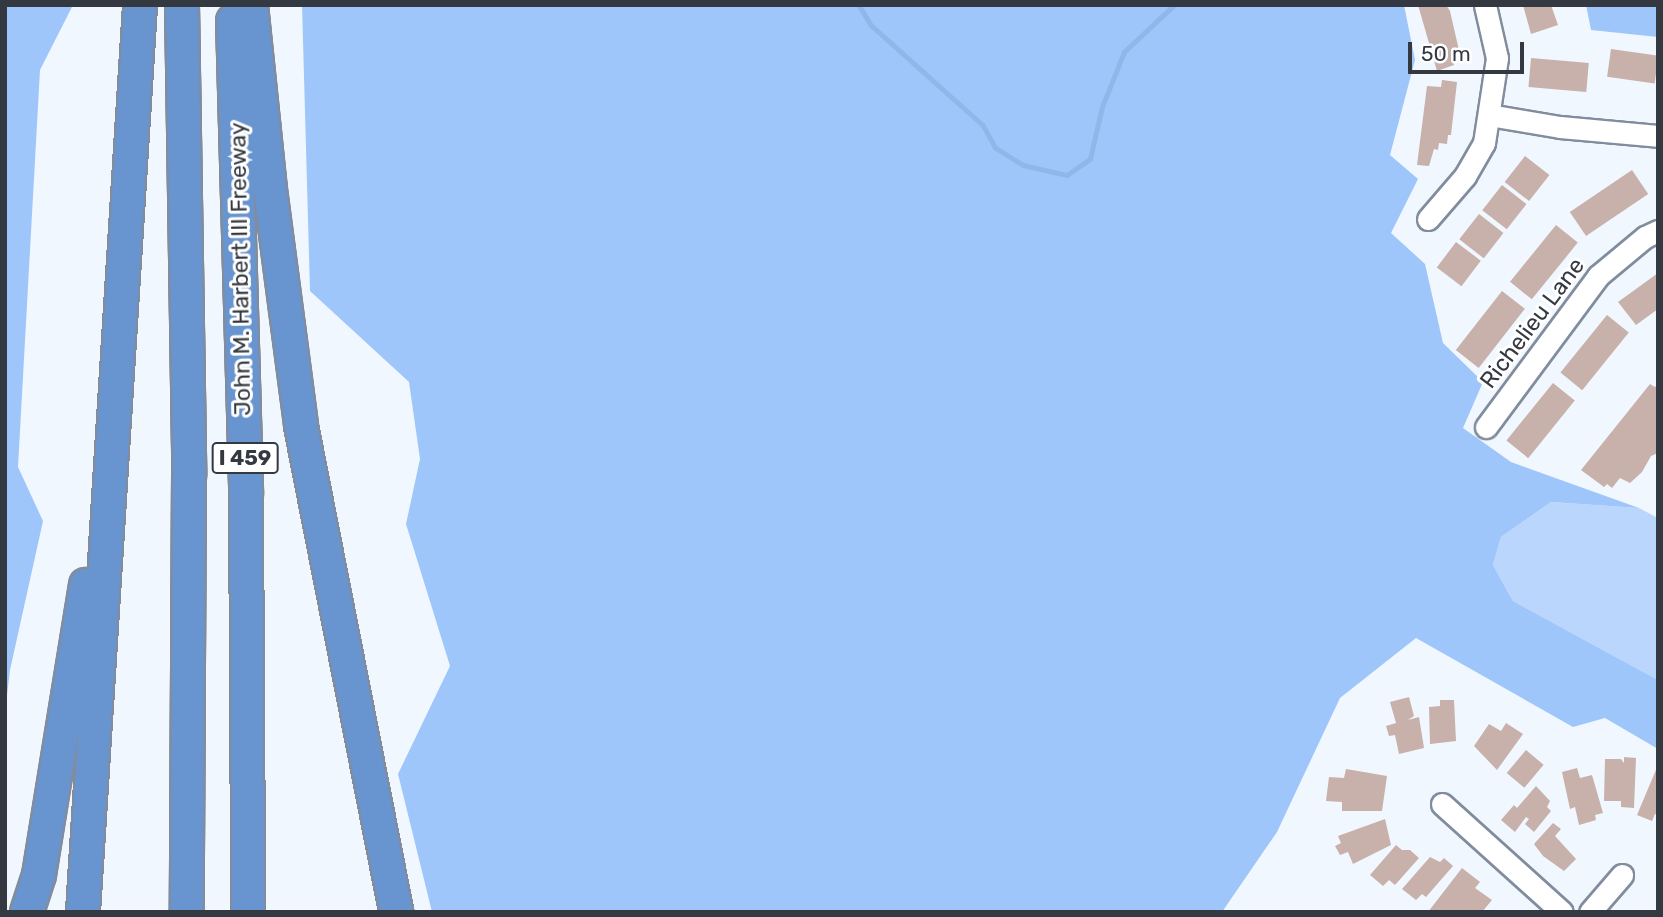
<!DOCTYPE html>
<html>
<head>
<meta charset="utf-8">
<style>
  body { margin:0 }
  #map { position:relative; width:1663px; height:917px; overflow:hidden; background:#f1f7fe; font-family:Rubik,sans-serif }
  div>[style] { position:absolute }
  .green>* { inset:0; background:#bad6fd }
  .forest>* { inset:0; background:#9fc6fa }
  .stream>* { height:4.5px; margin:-2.25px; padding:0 2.25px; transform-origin:2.25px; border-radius:2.25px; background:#91b7ea }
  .building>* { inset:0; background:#c8b0ab; transform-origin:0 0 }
  .roads { filter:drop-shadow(2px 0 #818d9e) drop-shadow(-2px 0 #818d9e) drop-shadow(0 2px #818d9e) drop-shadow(0 -2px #818d9e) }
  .minor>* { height:21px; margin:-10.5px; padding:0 10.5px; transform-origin:10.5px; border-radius:10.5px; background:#fff }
  .highway>* { height:32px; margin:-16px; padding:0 16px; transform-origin:16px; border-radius:16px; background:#6895d0 }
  span { translate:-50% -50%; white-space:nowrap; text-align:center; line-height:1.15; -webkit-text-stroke:6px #fff; paint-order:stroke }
  .shield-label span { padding:2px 5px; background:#fff; border:2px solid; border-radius:5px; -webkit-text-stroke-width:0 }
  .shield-label { font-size:21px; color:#343941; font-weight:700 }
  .street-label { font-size:23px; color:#343941 }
  .frame { position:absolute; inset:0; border:7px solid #343941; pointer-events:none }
  .scale { position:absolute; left:1408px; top:42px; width:116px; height:32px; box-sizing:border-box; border:4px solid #343941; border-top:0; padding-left:9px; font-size:21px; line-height:24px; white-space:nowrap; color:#343941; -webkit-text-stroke:5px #fff; paint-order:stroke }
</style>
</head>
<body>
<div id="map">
  <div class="green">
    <i style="clip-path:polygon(1551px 502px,1639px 508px,1658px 518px,1658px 680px,1513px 601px,1493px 565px,1501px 537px)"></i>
  </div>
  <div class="forest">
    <i style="clip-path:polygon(5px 5px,73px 5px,40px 70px,18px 467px,43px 521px,10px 670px,5px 712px)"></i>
    <i style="clip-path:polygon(302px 5px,1404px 5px,1415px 60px,1390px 155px,1418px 179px,1391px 233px,1425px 264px,1443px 343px,1483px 382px,1463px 428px,1511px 462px,1639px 508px,1551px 502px,1501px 537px,1493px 565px,1513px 601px,1658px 680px,1658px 749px,1605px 718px,1573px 727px,1416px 638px,1340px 698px,1277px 832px,1222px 912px,432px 912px,398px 774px,450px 666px,406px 524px,420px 459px,409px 382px,310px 291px)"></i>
    <i style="clip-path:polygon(1586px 5px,1658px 5px,1658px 37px,1591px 30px)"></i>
  </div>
  <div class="stream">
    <i style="left:859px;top:5px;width:23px;rotate:59deg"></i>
    <i style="left:871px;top:25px;width:150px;rotate:41.8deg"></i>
    <i style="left:983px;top:125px;width:26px;rotate:61deg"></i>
    <i style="left:996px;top:148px;width:32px;rotate:32deg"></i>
    <i style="left:1023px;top:165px;width:45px;rotate:12.8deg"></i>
    <i style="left:1067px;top:175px;width:28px;rotate:-35deg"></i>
    <i style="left:1090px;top:159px;width:53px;rotate:-77deg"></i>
    <i style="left:1102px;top:107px;width:59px;rotate:-68.2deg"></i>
    <i style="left:1124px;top:52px;width:69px;rotate:-43.2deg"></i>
  </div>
  <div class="building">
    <i style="clip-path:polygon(1418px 5px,1446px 5px,1450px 11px,1461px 59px,1453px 61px,1454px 65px,1437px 71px)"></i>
    <i style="clip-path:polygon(1523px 5px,1551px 5px,1558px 25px,1531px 34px)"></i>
    <i style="left:1611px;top:49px;width:48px;height:28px;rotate:8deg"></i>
    <i style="left:1531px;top:58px;width:58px;height:29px;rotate:5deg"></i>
    <i style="clip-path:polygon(1442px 80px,1457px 82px,1451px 135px,1448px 135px,1447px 144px,1439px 143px,1438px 150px,1434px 149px,1429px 166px,1417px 165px,1427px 86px,1441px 87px)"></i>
    <i style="left:1525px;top:156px;width:31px;height:33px;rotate:38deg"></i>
    <i style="left:1632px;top:170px;width:29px;height:75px;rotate:56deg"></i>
    <i style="left:1502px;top:185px;width:31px;height:32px;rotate:38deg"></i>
    <i style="left:1479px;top:214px;width:31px;height:32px;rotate:38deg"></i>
    <i style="left:1556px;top:225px;width:28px;height:73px;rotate:39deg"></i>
    <i style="left:1456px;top:242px;width:31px;height:32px;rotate:37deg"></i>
    <i style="clip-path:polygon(1658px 273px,1658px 309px,1636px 325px,1618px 302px)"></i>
    <i style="left:1502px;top:291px;width:29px;height:75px;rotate:38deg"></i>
    <i style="left:1607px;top:315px;width:28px;height:74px;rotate:39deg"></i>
    <i style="left:1553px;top:383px;width:28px;height:74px;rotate:39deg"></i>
    <i style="clip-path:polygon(1650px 384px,1655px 387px,1658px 384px,1658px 453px,1651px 456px,1642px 472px,1630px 483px,1620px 478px,1612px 488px,1607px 484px,1604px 487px,1581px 470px)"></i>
    <i style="clip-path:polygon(1409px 697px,1414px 716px,1408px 720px,1419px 717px,1424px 748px,1399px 754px,1395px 735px,1389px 736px,1386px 726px,1396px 723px,1390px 702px)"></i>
    <i style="clip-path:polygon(1440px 700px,1454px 700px,1456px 741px,1430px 744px,1429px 707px,1440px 706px)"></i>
    <i style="clip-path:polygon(1506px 723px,1523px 734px,1497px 770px,1474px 746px,1489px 724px,1501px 731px)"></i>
    <i style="left:1526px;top:750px;width:23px;height:30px;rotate:40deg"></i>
    <i style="clip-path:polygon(1624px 757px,1636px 758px,1634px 808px,1621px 807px,1621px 801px,1604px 801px,1605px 759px,1621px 759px,1624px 763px)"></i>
    <i style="clip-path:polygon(1658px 765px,1658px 815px,1655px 814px,1652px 821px,1637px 815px)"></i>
    <i style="clip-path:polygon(1577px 768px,1580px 778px,1592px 775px,1603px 813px,1595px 815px,1596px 820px,1579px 825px,1575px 807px,1570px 809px,1562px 772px)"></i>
    <i style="clip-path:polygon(1346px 769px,1387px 776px,1382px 811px,1342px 811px,1342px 802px,1326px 801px,1329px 777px,1344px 778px)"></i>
    <i style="clip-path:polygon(1536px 786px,1550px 801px,1547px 807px,1551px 811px,1534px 832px,1525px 824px,1529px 819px,1526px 817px,1515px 832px,1501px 820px,1514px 805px,1517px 808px)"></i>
    <i style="clip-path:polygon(1385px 819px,1391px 845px,1353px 864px,1348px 852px,1340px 855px,1335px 846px,1341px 843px,1338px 836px)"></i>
    <i style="clip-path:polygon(1553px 823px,1561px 829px,1555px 836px,1576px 859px,1564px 871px,1543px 856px,1534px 844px)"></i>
    <i style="clip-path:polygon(1396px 845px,1402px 850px,1410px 850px,1419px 858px,1395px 885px,1389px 880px,1383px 886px,1370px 875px)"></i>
    <i style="clip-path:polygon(1430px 857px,1440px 862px,1444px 858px,1453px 866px,1426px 897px,1422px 894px,1416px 900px,1402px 889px)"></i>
    <i style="clip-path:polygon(1462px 868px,1480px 882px,1475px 888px,1492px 900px,1482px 912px,1428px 912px)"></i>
  </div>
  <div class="roads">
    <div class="minor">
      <i style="left:1489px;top:115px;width:72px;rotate:9.6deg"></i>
      <i style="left:1560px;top:127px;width:98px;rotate:5.2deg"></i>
      <i style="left:1428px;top:219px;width:57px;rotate:-49.3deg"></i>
      <i style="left:1465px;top:176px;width:38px;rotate:-60deg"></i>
      <i style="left:1484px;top:143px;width:86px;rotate:-81.3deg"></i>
      <i style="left:1497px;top:58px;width:54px;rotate:-102.8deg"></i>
      <i style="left:1486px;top:427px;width:188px;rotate:-53.4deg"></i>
      <i style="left:1598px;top:276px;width:61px;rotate:-39.7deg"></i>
      <i style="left:1645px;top:237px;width:14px;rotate:-25deg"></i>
      <i style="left:1442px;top:804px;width:161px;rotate:42deg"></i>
      <i style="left:1590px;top:912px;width:49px;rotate:-49.1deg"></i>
    </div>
    <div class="highway">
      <i style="left:182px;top:5px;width:470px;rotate:89.1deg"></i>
      <i style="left:189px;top:475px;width:437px;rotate:90.3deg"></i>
      <i style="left:251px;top:5px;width:185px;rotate:84.1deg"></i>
      <i style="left:270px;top:189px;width:239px;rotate:82.5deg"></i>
      <i style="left:301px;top:426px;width:495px;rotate:78.9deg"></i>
      <i style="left:233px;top:21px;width:473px;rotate:88.4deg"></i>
      <i style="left:246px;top:494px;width:418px;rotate:89.7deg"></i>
      <i style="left:27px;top:912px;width:39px;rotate:-72deg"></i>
      <i style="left:39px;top:875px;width:294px;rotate:-80.8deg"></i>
      <i style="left:83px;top:912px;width:909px;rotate:-86.4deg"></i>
    </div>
  </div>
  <div class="shield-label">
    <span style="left:245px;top:458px">I 459</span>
  </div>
  <div class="street-label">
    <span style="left:240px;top:269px;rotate:-91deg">John M. Harbert III Freeway</span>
    <span style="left:1532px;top:323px;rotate:-53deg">Richelieu Lane</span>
  </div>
  <div class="frame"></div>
  <div class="scale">50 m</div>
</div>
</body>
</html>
